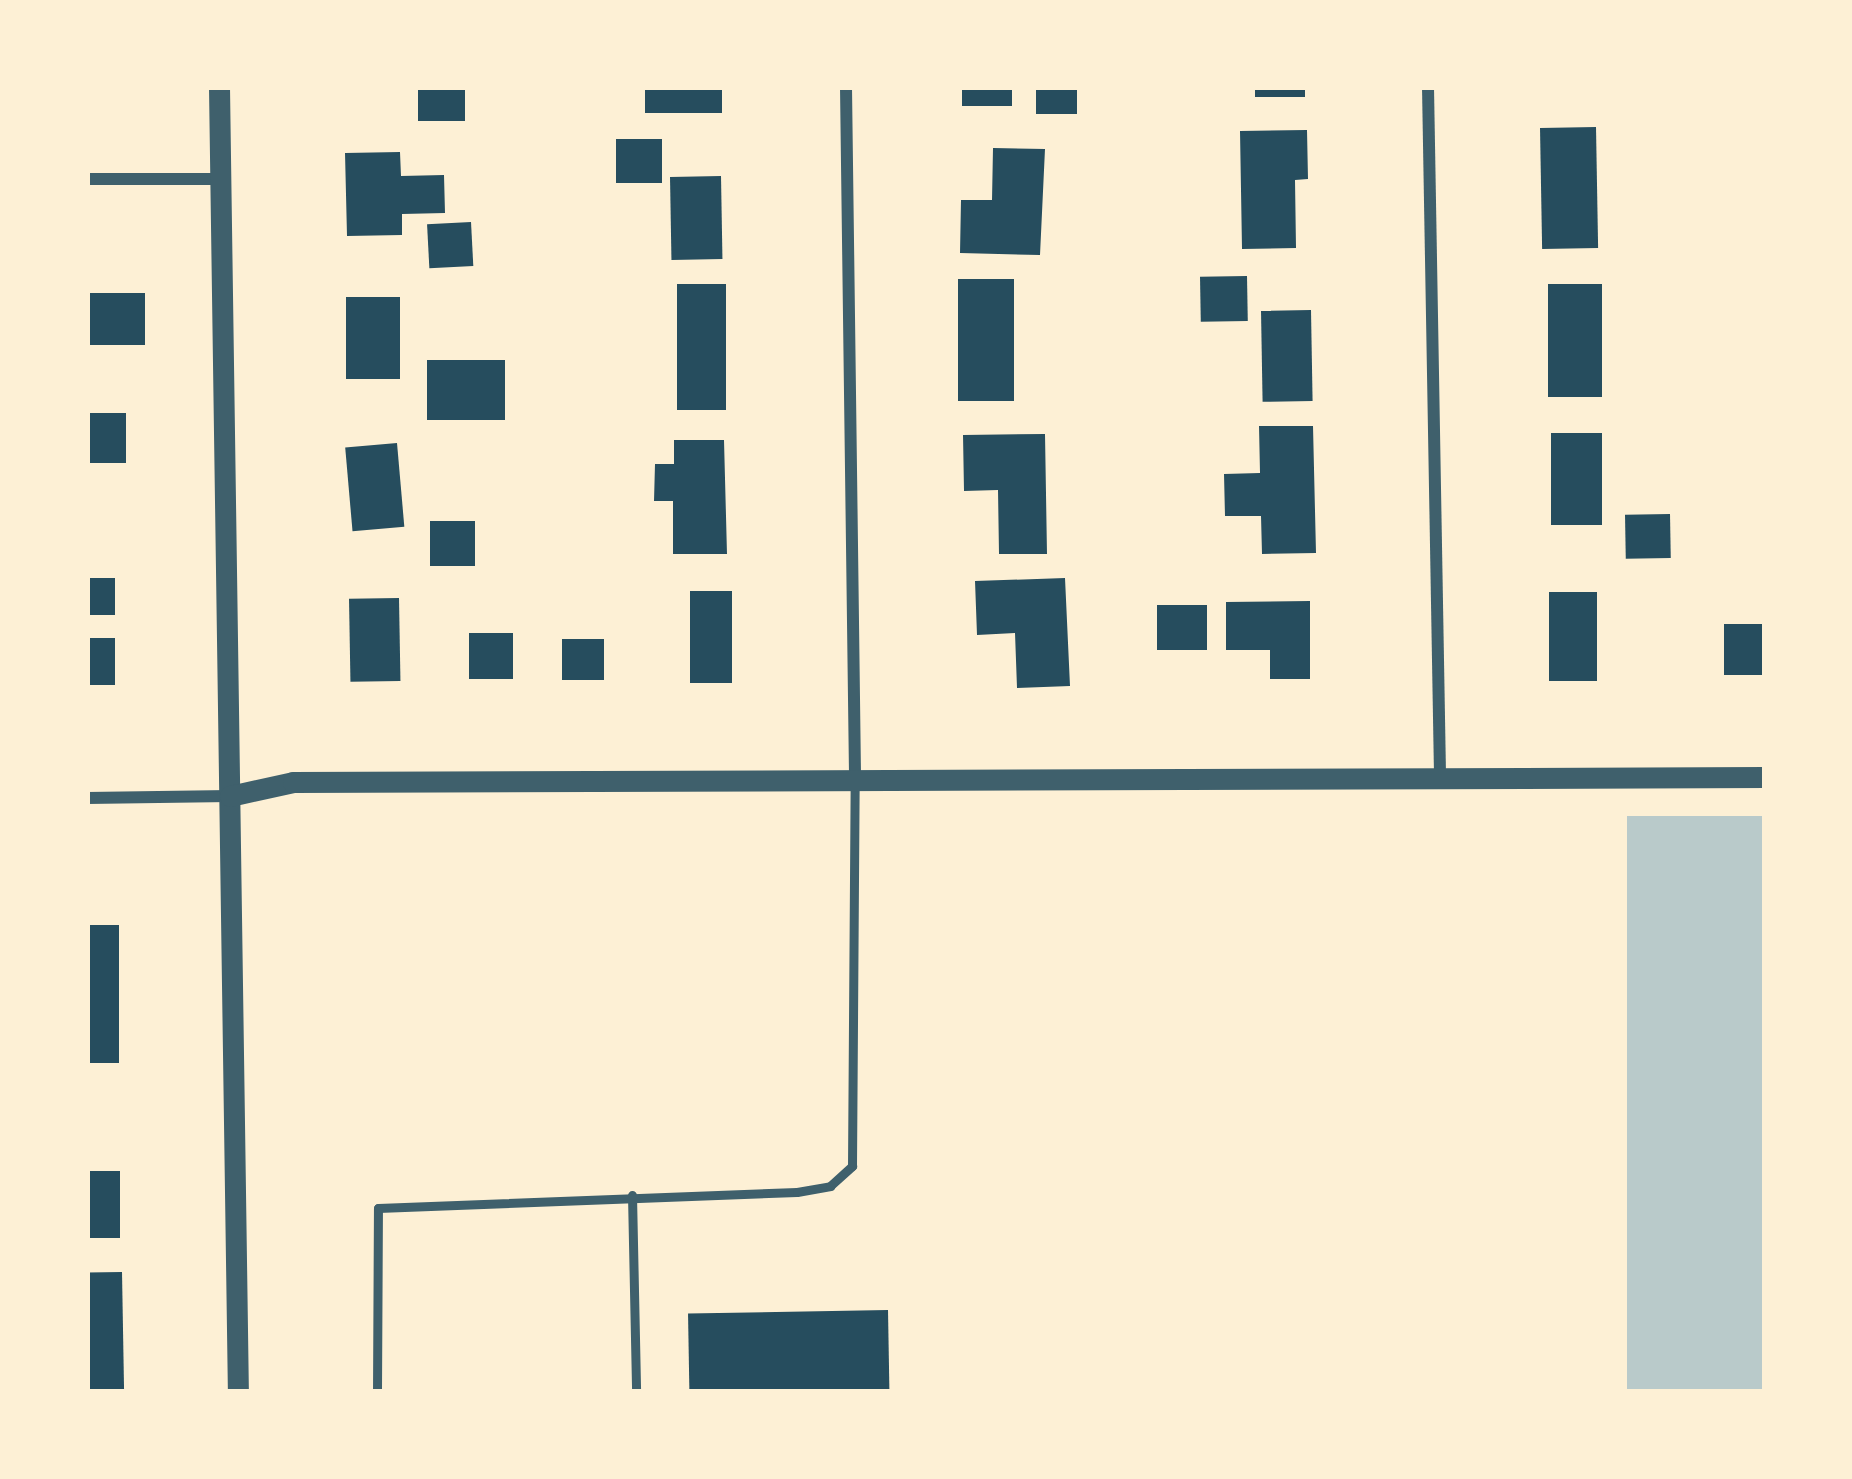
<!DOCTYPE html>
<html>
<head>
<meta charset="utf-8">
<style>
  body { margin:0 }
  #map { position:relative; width:1852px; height:1479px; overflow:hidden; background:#fdf0d5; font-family:Bitter,serif }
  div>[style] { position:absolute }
  .green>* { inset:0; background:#b9caca; transform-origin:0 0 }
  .building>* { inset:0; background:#264d5e; transform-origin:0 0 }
  .service>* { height:9px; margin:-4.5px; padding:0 4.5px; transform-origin:4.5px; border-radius:4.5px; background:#3f606c }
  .minor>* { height:12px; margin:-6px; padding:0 6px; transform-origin:6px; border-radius:6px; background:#3f606c }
  .tertiary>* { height:21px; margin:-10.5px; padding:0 10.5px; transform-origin:10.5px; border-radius:10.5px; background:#3f606c }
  span { translate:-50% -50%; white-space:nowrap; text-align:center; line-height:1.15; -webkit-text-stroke:10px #fdf0d5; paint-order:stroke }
  .frame { position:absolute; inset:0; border:90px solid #fdf0d5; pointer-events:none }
</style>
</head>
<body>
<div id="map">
  <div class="green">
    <i style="left:1627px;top:816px;width:138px;height:576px"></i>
  </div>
  <div class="building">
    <i style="left:418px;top:87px;width:47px;height:34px"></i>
    <i style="left:645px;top:87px;width:77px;height:26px"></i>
    <i style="left:962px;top:87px;width:50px;height:19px"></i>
    <i style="left:1036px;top:87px;width:41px;height:27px"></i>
    <i style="left:1255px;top:87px;width:50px;height:10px"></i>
    <i style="left:1596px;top:127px;width:121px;height:56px;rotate:89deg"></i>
    <i style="clip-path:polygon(1307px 130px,1308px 179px,1295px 180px,1296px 248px,1242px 249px,1240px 131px)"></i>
    <i style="left:662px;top:139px;width:44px;height:46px;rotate:90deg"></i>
    <i style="clip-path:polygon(993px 148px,1045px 149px,1040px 255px,960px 253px,961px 200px,992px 200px)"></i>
    <i style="clip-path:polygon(400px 152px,401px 176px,444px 175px,445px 213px,402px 214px,402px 235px,347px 236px,345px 153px)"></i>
    <i style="left:721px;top:176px;width:83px;height:51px;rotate:89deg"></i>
    <i style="left:471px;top:222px;width:44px;height:44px;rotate:87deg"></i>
    <i style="left:1247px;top:276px;width:45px;height:47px;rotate:89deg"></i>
    <i style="left:958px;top:279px;width:56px;height:122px"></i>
    <i style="left:726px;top:284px;width:126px;height:49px;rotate:90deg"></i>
    <i style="left:1548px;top:284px;width:54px;height:113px"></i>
    <i style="left:87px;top:293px;width:58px;height:52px"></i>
    <i style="left:346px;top:297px;width:54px;height:82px"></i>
    <i style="left:1311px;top:310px;width:91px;height:50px;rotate:89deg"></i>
    <i style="left:427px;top:360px;width:78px;height:60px"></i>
    <i style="left:126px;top:413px;width:50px;height:39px;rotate:90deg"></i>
    <i style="clip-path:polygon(1259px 426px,1313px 426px,1316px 553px,1262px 554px,1261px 516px,1225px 516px,1224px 474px,1260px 473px)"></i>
    <i style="left:1551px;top:433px;width:51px;height:92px"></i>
    <i style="clip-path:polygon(1045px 434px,1047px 554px,999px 554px,998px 490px,964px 491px,963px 435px)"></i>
    <i style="clip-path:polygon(674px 440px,724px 440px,727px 554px,673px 554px,673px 501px,654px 501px,655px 464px,674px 464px)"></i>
    <i style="left:397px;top:443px;width:84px;height:52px;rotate:85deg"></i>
    <i style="left:1670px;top:514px;width:44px;height:45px;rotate:89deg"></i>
    <i style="left:430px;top:521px;width:45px;height:45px"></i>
    <i style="left:87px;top:578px;width:28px;height:37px"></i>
    <i style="clip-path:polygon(1065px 578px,1070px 686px,1017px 688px,1015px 633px,977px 635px,975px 581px)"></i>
    <i style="left:690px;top:591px;width:42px;height:92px"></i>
    <i style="left:1549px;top:592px;width:48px;height:89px"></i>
    <i style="left:399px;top:598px;width:83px;height:50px;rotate:89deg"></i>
    <i style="clip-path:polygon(1310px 601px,1310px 679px,1270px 679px,1270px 650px,1226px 650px,1226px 602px)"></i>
    <i style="left:1207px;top:605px;width:45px;height:50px;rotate:90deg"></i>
    <i style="left:1724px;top:624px;width:41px;height:51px"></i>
    <i style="left:469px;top:633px;width:44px;height:46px"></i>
    <i style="left:87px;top:638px;width:28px;height:47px"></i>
    <i style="left:562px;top:639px;width:42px;height:41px"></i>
    <i style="left:119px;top:925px;width:138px;height:32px;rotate:90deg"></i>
    <i style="left:87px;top:1171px;width:33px;height:67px"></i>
    <i style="left:122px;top:1272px;width:120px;height:35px;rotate:89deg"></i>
    <i style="left:888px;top:1310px;width:82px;height:200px;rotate:89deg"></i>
  </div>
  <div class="service">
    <i style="left:632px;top:1195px;width:197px;rotate:88.8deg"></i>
    <i style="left:377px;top:1392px;width:184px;rotate:-89.7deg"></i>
    <i style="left:378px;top:1208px;width:419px;rotate:-2.2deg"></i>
    <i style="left:797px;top:1192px;width:34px;rotate:-10deg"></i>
    <i style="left:830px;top:1186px;width:30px;rotate:-42deg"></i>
    <i style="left:852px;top:1166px;width:384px;rotate:-89.6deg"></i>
  </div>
  <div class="minor">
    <i style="left:846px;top:87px;width:692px;rotate:89.25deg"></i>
    <i style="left:1428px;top:87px;width:690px;rotate:89deg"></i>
    <i style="left:87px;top:179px;width:134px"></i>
    <i style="left:87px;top:798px;width:143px;rotate:-0.8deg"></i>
  </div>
  <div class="tertiary">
    <i style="left:219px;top:87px;width:1305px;rotate:89.17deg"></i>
    <i style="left:230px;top:796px;width:65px;rotate:-12.5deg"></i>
    <i style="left:293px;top:782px;width:1472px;rotate:-0.19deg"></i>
  </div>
  <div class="frame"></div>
</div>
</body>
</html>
